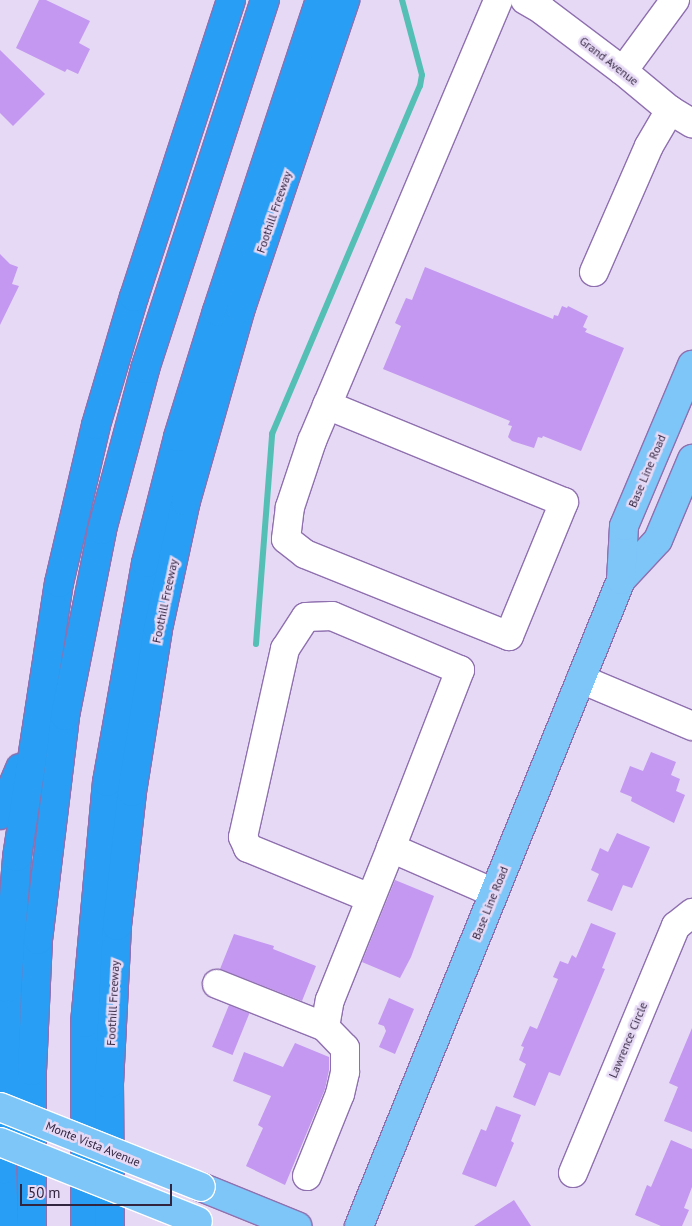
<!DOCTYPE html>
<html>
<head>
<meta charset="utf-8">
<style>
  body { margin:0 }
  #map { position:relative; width:692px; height:1226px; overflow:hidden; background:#e6d9f5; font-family:"PT Sans",sans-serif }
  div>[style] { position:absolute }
  .stream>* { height:6px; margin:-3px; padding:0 3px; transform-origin:3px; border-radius:3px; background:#54bfb4 }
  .building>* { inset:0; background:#c497f0; transform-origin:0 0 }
  .roads { filter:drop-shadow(1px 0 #8f70af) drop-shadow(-1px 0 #8f70af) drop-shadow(0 1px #8f70af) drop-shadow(0 -1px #8f70af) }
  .minor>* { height:28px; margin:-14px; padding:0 14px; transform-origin:14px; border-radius:14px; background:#fff }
  .major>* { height:28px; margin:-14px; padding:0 14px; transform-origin:14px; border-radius:14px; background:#7ec5f8 }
  .highway>* { height:28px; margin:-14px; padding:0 14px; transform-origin:14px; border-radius:14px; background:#289ef4 }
  .bridges { filter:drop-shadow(1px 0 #fff) drop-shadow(-1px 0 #fff) drop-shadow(0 1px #fff) drop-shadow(0 -1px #fff) }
  .major-bridge>* { height:28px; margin:-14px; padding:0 14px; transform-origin:14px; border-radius:14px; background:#7ec5f8 }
  span { translate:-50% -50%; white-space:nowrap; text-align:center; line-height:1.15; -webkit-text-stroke:5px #e6d9f5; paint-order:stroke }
  .street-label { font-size:12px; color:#322540 }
  .scale { position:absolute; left:20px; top:1184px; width:152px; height:22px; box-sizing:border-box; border:2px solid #322540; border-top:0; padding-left:6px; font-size:15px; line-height:18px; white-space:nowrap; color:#322540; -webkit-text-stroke:4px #e6d9f5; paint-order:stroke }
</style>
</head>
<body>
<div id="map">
  <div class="stream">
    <i style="left:256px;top:644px;width:211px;rotate:-85.6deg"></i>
    <i style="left:272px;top:434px;width:378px;rotate:-67deg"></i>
    <i style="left:420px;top:86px;width:11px;rotate:-80deg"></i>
    <i style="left:422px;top:75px;width:78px;rotate:-104.9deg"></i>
  </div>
  <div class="building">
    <i style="clip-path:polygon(39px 0,46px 0,90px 21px,79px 43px,90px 49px,78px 74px,67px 69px,65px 72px,16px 48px)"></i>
    <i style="clip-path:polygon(0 50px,45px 94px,13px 126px,0 113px)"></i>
    <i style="clip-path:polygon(0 254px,10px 264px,18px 267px,12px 284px,19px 286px,0 325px)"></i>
    <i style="clip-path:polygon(425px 267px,553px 319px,554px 315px,558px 316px,562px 306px,567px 308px,568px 306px,588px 316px,583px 327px,587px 329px,585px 332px,624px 348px,581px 451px,543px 436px,542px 438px,538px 437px,534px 448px,512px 441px,508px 437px,512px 426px,508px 425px,510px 421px,383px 369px,401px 326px,395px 323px,406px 298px,412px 300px)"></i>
    <i style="clip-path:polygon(651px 752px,676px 762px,671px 775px,680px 779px,676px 791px,685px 795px,674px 823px,631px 801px,632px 797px,620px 792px,630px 766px,643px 771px)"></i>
    <i style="clip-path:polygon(617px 833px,650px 847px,632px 888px,623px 885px,612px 911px,587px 901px,599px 874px,591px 870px,600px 848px,608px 852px)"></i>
    <i style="clip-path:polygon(395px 880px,434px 896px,411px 957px,400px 978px,362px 962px)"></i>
    <i style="clip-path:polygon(591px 923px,616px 933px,602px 968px,605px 969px,560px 1076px,549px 1072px,535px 1106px,513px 1097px,526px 1064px,519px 1060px,524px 1047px,521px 1046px,530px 1026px,537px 1029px,558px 979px,553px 977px,560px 961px,568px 964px,572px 955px,576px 958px)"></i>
    <i style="clip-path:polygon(234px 934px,274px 946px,273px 949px,316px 966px,302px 1001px,220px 969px)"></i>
    <i style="clip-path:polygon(389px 998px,414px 1009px,395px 1054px,379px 1047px,386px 1031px,384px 1026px,378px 1024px)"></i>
    <i style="left:229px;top:1005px;width:22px;height:45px;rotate:22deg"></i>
    <i style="clip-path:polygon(692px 1028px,692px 1132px,664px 1121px,678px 1087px,669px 1083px)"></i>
    <i style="clip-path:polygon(295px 1043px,329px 1057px,329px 1070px,325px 1089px,285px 1185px,246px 1166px,263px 1128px,258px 1125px,271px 1096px,233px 1081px,244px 1052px,283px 1067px)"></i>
    <i style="clip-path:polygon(496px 1106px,521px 1115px,511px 1141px,514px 1143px,496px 1187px,462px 1174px,481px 1129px,486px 1131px)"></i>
    <i style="clip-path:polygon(671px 1140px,692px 1149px,692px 1187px,684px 1208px,689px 1210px,682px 1226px,661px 1226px,635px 1215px,647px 1185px,651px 1187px)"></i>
    <i style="clip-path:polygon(514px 1200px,531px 1226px,474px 1226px)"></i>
  </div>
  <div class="roads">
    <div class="minor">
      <i style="left:525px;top:0;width:20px;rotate:30deg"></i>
      <i style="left:542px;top:10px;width:101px;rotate:37deg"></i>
      <i style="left:623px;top:71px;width:61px;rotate:39.7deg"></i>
      <i style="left:670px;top:110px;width:26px;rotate:31deg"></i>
      <i style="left:623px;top:71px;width:88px;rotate:-53.8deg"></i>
      <i style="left:594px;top:272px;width:137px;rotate:-66.4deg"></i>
      <i style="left:649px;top:146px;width:42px;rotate:-59.7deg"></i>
      <i style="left:327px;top:405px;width:256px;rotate:22.3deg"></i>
      <i style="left:564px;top:502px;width:145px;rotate:112.3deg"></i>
      <i style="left:509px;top:636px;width:220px;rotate:-158.1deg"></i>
      <i style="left:305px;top:554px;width:24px;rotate:-142deg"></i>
      <i style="left:286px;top:539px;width:32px;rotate:-83deg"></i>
      <i style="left:290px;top:507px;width:70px;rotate:-71.6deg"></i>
      <i style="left:312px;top:441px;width:479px;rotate:-67.1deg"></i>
      <i style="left:581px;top:679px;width:121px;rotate:22.9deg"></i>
      <i style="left:370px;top:898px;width:132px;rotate:-157.7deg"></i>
      <i style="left:248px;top:848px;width:12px;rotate:-114deg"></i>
      <i style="left:243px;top:837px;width:193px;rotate:-77.4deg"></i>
      <i style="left:285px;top:649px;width:38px;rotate:-57deg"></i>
      <i style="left:306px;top:617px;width:26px;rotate:-2deg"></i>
      <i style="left:332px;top:616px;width:139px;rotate:22.9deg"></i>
      <i style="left:460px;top:670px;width:191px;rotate:111.2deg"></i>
      <i style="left:217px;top:984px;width:116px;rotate:21.7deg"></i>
      <i style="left:573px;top:1173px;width:268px;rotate:-67.4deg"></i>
      <i style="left:676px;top:926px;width:21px;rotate:-39deg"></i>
      <i style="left:307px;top:1176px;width:88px;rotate:-68.1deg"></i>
      <i style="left:340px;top:1094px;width:23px;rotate:-77deg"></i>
      <i style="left:345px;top:1072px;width:24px;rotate:-90deg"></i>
      <i style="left:345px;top:1048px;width:29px;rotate:-134deg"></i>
      <i style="left:325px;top:1027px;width:27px;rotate:-80deg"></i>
      <i style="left:330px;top:1000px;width:164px;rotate:-68.1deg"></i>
      <i style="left:391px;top:848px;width:112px;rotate:23.6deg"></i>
    </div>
    <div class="major">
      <i style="left:621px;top:580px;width:54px;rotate:-47.2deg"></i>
      <i style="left:658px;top:540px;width:88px;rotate:-67.2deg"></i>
      <i style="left:201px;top:1187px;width:104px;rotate:22.1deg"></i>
      <i style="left:359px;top:1226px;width:697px;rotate:-67.92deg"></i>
      <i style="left:621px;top:580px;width:54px;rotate:-86.8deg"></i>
      <i style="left:624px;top:526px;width:175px;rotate:-67.1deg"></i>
    </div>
    <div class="highway">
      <i style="left:0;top:815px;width:51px;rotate:-66.9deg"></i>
      <i style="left:4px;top:1226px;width:56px;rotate:-92deg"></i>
      <i style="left:2px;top:1170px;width:182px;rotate:-88.4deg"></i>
      <i style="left:7px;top:988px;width:131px;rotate:-85.6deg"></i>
      <i style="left:17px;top:857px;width:277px;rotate:-81.3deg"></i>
      <i style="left:59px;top:583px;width:162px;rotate:-76.8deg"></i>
      <i style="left:96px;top:425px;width:134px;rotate:-73.5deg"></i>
      <i style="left:134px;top:297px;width:312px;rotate:-71.9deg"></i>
      <i style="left:32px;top:1226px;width:155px;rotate:-90deg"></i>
      <i style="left:32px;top:1071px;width:131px;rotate:-87.4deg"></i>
      <i style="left:38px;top:940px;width:226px;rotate:-83.1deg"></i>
      <i style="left:65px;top:716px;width:190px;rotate:-78.7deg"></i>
      <i style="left:102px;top:530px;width:167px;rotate:-75deg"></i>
      <i style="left:145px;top:369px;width:388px;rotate:-72deg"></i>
      <i style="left:85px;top:1226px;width:203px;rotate:-90deg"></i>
      <i style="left:85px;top:1023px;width:242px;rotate:-84.8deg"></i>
      <i style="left:107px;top:782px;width:222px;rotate:-79.9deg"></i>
      <i style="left:146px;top:563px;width:130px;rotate:-75.7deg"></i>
      <i style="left:178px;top:437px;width:132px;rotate:-72.8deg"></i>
      <i style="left:217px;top:311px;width:328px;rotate:-71.7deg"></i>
      <i style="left:110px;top:1226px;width:142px;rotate:-90.4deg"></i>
      <i style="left:109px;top:1084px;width:158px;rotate:-87.1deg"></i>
      <i style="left:117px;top:926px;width:135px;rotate:-83.6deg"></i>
      <i style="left:132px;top:792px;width:165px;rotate:-80.9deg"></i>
      <i style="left:158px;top:629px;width:131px;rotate:-77.7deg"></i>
      <i style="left:186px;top:501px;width:201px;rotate:-74.1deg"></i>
      <i style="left:241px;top:308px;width:325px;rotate:-71.3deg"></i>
    </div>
  </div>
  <div class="bridges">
    <div class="major-bridge">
      <i style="left:0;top:1107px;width:216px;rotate:21.7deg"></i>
      <i style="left:0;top:1142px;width:213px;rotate:21.8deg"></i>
    </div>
  </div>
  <div class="street-label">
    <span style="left:609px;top:61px;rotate:38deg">Grand Avenue</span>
    <span style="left:274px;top:212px;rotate:-71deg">Foothill Freeway</span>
    <span style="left:647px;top:471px;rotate:-67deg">Base Line Road</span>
    <span style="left:165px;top:601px;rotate:-78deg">Foothill Freeway</span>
    <span style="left:490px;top:903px;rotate:-68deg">Base Line Road</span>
    <span style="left:113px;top:1003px;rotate:-87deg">Foothill Freeway</span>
    <span style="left:628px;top:1040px;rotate:-67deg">Lawrence Circle</span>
    <span style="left:93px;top:1144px;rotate:22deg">Monte Vista Avenue</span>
  </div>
  <div class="scale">50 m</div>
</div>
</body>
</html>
